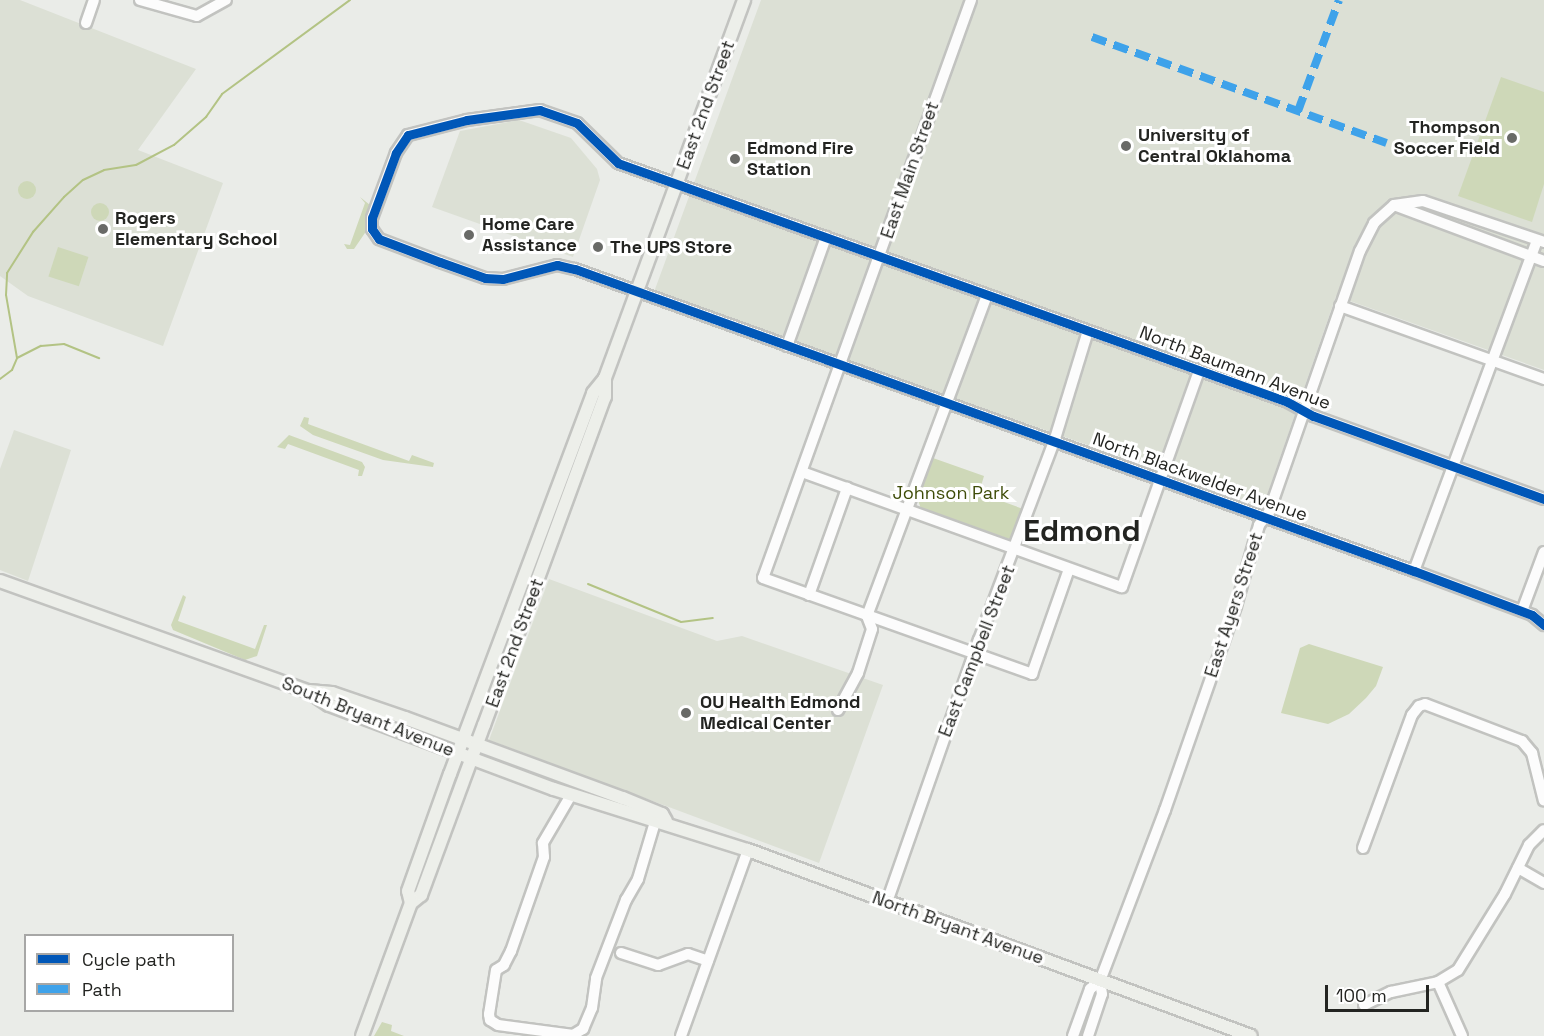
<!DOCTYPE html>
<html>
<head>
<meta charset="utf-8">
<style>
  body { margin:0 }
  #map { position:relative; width:1544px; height:1036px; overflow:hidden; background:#eaece8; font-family:"Space Grotesk",sans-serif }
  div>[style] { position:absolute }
  .built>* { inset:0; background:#dce0d5 }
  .green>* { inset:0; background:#ced8b8; transform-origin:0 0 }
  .round { border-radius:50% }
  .stream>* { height:2px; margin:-1px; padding:0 1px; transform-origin:1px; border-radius:1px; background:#b3c384 }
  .roads { filter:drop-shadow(2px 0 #c2c3c0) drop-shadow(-2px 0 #c2c3c0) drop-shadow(0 2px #c2c3c0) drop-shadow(0 -2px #c2c3c0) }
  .minor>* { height:10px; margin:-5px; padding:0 5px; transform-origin:5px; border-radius:5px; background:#fcfcfc }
  .major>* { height:12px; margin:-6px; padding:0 6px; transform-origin:6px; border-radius:6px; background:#edefea }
  .quiet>* { height:8px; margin-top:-4px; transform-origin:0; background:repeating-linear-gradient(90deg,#3ea2ea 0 15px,transparent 0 23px) }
  .cycleway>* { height:9px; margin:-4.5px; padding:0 4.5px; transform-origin:4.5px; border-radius:4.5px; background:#0057b8 }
  .dots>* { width:16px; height:16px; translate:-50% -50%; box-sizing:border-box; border:3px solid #fff; border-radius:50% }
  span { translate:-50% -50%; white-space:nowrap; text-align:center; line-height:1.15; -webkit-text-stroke:6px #fff; paint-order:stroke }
  .street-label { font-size:18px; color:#232421 }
  .poi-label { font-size:18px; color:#232421; font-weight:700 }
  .right { translate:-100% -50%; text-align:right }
  .left { translate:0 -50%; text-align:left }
  .park-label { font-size:18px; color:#3e4c08 }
  .town-label { font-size:30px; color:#232421; font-weight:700 }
  .legend { position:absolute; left:24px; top:934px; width:210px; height:78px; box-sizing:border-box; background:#fff; border:2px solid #a7a7a6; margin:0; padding:8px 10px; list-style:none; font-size:18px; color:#232421 }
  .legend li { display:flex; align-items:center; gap:12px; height:30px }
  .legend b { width:30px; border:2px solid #a7a7a6 }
  .scale { position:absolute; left:1325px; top:985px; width:104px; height:27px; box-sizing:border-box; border:3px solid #232421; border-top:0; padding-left:8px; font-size:18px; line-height:21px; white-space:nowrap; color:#232421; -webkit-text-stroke:4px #fff; paint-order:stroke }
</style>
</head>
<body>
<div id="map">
  <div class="built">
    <i style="clip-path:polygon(0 0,20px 0,196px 69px,138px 150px,223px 183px,163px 346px,28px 296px,0 276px)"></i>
    <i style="clip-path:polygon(761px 0,1544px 0,1544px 370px,1336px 296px,1263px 507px,654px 292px)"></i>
    <i style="clip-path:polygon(519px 120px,571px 138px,597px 169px,600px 180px,573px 257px,432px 207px,460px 131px)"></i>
    <i style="clip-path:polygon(14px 430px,71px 450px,28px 581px,0 570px,0 469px)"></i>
    <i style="clip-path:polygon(549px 579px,717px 641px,742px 636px,883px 685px,819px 863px,489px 740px)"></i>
  </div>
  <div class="green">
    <i style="clip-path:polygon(1501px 77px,1544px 92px,1544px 184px,1532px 222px,1458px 196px)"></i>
    <i class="round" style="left:18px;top:181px;width:18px;height:18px"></i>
    <i style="clip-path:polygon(360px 197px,370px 205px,367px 230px,354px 249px,347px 249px,344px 244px,350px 245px,365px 203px)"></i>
    <i class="round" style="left:91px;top:203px;width:18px;height:18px"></i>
    <i style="left:58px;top:247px;width:32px;height:31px;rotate:18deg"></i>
    <i style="clip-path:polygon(304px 417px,309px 418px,308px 424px,409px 461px,412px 455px,434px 463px,433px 467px,383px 460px,313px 435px,300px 426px)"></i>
    <i style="clip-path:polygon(289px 435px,362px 462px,365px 467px,362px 476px,358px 476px,359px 470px,288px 444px,285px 449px,277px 447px)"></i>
    <i style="clip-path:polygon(933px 458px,984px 476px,979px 493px,1026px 510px,1012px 540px,921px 509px,918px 500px)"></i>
    <i style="clip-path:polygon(183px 595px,186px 597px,178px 621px,255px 649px,264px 625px,267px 625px,257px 656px,245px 660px,173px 630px,171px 625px)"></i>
    <i style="clip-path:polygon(1309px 644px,1383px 667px,1376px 686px,1366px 698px,1349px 714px,1328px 724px,1281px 713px,1300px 648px)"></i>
    <i style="clip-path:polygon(382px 1022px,392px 1025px,391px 1031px,404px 1036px,374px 1036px)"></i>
  </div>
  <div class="stream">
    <i style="left:17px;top:358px;width:64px;rotate:-99.9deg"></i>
    <i style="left:6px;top:295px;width:22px;rotate:-87deg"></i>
    <i style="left:7px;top:273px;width:49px;rotate:-57.6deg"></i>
    <i style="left:33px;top:232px;width:47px;rotate:-48.5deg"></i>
    <i style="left:64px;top:197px;width:25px;rotate:-42deg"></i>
    <i style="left:83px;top:180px;width:23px;rotate:-25deg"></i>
    <i style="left:104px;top:170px;width:32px;rotate:-9deg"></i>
    <i style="left:136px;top:165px;width:43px;rotate:-27.8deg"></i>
    <i style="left:174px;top:145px;width:43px;rotate:-41.2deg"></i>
    <i style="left:206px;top:117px;width:28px;rotate:-55deg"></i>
    <i style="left:222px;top:94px;width:159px;rotate:-36.3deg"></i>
    <i style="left:0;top:379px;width:15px;rotate:-37deg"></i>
    <i style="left:12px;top:370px;width:13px;rotate:-67deg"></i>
    <i style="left:17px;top:358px;width:27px;rotate:-27deg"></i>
    <i style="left:41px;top:346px;width:23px;rotate:-5deg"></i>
    <i style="left:64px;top:344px;width:38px;rotate:22deg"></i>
    <i style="left:588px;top:584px;width:100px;rotate:22.2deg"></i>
    <i style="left:681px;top:622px;width:32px;rotate:-7deg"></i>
  </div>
  <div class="roads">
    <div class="minor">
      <i style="left:140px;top:0;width:59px;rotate:15.7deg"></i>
      <i style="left:197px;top:16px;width:33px;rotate:-29deg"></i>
      <i style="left:971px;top:0;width:614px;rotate:109.79deg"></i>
      <i style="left:763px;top:578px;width:286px;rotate:19.6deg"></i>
      <i style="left:1032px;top:674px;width:111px;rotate:-70.6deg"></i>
      <i style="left:86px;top:23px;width:24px;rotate:-71deg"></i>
      <i style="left:1394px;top:205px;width:160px;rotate:20.5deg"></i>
      <i style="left:1394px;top:205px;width:29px;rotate:-8deg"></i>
      <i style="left:1423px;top:201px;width:128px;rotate:18.7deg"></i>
      <i style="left:1340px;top:306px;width:217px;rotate:19.7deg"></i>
      <i style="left:787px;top:346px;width:116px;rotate:-70.3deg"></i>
      <i style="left:802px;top:472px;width:340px;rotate:19.8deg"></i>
      <i style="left:1122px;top:587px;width:229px;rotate:-70.4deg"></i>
      <i style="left:1544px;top:499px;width:245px;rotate:-160.2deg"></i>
      <i style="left:1313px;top:416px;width:29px;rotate:-151deg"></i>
      <i style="left:1288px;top:402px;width:711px;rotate:-160.37deg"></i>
      <i style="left:618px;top:163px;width:57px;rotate:-135.7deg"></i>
      <i style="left:577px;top:123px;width:39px;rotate:-161deg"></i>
      <i style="left:540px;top:110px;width:74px;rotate:172.2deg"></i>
      <i style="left:467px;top:120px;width:61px;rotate:165.7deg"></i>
      <i style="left:408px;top:135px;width:22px;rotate:124deg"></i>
      <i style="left:396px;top:153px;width:69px;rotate:110.3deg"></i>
      <i style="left:372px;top:218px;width:11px;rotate:90deg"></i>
      <i style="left:372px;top:229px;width:12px;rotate:55deg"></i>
      <i style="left:379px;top:239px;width:65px;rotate:20.7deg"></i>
      <i style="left:440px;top:262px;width:48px;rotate:19.6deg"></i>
      <i style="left:485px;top:278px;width:18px;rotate:3deg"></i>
      <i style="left:503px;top:279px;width:56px;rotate:-14.5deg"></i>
      <i style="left:557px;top:265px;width:18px;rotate:13deg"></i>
      <i style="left:575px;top:269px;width:892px;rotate:19.8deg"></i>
      <i style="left:1414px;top:571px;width:126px;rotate:20.4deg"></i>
      <i style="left:1532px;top:615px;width:16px;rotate:40deg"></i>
      <i style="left:1414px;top:571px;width:353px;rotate:-69.6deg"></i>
      <i style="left:809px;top:595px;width:114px;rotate:-70.4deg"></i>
      <i style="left:1522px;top:611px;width:63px;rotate:-69.6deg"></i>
      <i style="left:838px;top:710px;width:42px;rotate:-61.6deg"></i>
      <i style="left:858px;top:673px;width:46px;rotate:-72.3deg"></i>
      <i style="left:872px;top:629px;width:14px;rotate:-111deg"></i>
      <i style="left:867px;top:616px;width:343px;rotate:-69.5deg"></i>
      <i style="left:571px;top:795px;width:56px;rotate:120.3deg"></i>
      <i style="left:543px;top:843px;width:14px;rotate:86deg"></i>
      <i style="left:544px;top:857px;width:100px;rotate:109.3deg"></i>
      <i style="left:511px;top:951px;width:16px;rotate:117deg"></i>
      <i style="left:504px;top:965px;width:9px;rotate:148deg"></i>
      <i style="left:496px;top:970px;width:45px;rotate:99deg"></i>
      <i style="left:489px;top:1014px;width:6px;rotate:81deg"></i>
      <i style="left:490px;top:1020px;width:9px;rotate:32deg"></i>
      <i style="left:498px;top:1025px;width:76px;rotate:7.6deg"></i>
      <i style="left:573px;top:1035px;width:12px;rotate:-31deg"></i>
      <i style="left:583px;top:1029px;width:23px;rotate:-67deg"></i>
      <i style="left:592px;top:1008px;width:30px;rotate:-82deg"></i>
      <i style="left:596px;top:978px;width:84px;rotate:-69deg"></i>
      <i style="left:626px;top:900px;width:24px;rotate:-60deg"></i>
      <i style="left:638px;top:879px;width:59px;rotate:-73.4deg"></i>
      <i style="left:1363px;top:848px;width:142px;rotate:-69.8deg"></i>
      <i style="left:1412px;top:715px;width:11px;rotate:-52deg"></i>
      <i style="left:1419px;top:706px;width:6px;rotate:-18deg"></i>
      <i style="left:1425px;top:704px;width:104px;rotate:20.9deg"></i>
      <i style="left:1522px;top:741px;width:16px;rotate:50deg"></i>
      <i style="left:1532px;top:753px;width:49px;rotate:76deg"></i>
      <i style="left:1518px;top:868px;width:30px;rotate:30deg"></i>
      <i style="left:887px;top:902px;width:278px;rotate:-70.7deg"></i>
      <i style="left:979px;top:640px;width:212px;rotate:-69.3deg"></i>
      <i style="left:1054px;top:442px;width:116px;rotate:-73deg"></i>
      <i style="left:621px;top:953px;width:39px;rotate:18deg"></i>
      <i style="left:658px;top:965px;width:32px;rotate:-20deg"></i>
      <i style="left:688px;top:954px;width:21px;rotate:19deg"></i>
      <i style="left:1438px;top:982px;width:59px;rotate:66deg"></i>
      <i style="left:1364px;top:1005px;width:30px;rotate:-26deg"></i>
      <i style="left:1391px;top:992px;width:48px;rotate:-12deg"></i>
      <i style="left:1438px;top:982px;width:23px;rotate:-31deg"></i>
      <i style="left:1458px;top:970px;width:89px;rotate:-58.3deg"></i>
      <i style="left:1505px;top:894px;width:55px;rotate:-63.9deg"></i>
      <i style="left:1529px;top:845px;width:21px;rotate:-45deg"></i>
      <i style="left:681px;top:1036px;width:198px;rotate:-70.2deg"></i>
      <i style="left:1073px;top:1036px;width:50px;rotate:-70.1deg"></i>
      <i style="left:1090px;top:989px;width:13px;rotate:-39deg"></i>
      <i style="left:1088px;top:1036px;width:44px;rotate:-71.6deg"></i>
      <i style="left:1102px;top:994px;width:13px;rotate:-99deg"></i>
      <i style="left:1100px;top:981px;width:183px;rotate:-69.2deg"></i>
      <i style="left:1165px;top:810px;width:216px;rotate:-70.8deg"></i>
      <i style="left:1236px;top:606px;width:84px;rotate:-74.1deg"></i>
      <i style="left:1259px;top:525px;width:16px;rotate:-52deg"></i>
      <i style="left:1269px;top:512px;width:276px;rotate:-70.8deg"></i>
      <i style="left:1360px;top:251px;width:31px;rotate:-63deg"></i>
      <i style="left:1374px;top:223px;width:27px;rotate:-42deg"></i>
    </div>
    <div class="major">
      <i style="left:0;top:581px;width:327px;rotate:19.7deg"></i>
      <i style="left:308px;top:691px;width:25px;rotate:34deg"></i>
      <i style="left:329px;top:705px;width:240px;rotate:20.5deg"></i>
      <i style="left:554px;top:789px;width:203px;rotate:17.5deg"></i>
      <i style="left:748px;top:850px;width:536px;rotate:20.29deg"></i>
      <i style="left:309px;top:691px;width:23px;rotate:5deg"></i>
      <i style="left:332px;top:693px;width:77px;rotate:18.9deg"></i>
      <i style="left:405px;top:718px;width:232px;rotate:20.2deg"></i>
      <i style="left:623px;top:798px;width:42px;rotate:22.3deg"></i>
      <i style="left:662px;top:814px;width:8px;rotate:60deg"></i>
      <i style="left:411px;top:903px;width:12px;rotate:-104deg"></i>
      <i style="left:408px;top:891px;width:124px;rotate:-70.3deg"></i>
      <i style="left:450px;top:774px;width:407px;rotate:-69.4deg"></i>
      <i style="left:593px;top:393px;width:19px;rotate:-51deg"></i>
      <i style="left:605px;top:378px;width:403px;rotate:-69.8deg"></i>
      <i style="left:362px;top:1036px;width:142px;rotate:-69.8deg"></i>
      <i style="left:411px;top:903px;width:13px;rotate:-39deg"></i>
      <i style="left:421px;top:895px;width:181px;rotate:-69.7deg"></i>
      <i style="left:484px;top:725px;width:350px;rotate:-69.8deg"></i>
      <i style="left:605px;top:397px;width:19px;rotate:-90deg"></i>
    </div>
  </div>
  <div class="quiet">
    <i style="left:1092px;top:37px;width:313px;rotate:19.8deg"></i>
    <i style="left:1298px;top:111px;width:118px;rotate:-69.7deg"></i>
  </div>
  <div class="cycleway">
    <i style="left:1544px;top:499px;width:245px;rotate:-160.2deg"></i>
    <i style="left:1313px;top:416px;width:29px;rotate:-151deg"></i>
    <i style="left:1288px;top:402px;width:711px;rotate:-160.37deg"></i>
    <i style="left:618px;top:163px;width:57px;rotate:-135.7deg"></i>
    <i style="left:577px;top:123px;width:39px;rotate:-161deg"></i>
    <i style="left:540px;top:110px;width:74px;rotate:172.2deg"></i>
    <i style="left:467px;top:120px;width:61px;rotate:165.7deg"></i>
    <i style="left:408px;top:135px;width:22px;rotate:124deg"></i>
    <i style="left:396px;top:153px;width:69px;rotate:110.3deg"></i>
    <i style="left:372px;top:218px;width:11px;rotate:90deg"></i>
    <i style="left:372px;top:229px;width:12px;rotate:55deg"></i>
    <i style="left:379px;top:239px;width:65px;rotate:20.7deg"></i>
    <i style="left:440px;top:262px;width:48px;rotate:19.6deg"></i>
    <i style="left:485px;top:278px;width:18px;rotate:3deg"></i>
    <i style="left:503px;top:279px;width:56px;rotate:-14.5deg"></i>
    <i style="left:557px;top:265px;width:18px;rotate:13deg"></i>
    <i style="left:575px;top:269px;width:892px;rotate:19.8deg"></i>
    <i style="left:1414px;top:571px;width:126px;rotate:20.4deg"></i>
    <i style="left:1532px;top:615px;width:16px;rotate:40deg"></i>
  </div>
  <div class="dots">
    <i style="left:1512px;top:138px;background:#696a67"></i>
    <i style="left:1126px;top:146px;background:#696a67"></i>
    <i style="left:735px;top:159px;background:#696a67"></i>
    <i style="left:103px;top:229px;background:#696a67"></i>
    <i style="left:469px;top:235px;background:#696a67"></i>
    <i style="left:598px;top:247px;background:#696a67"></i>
    <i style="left:686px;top:713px;background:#696a67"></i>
  </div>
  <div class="street-label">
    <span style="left:706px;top:105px;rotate:-70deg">East 2nd Street</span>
    <span style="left:910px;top:170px;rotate:-71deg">East Main Street</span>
    <span style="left:1235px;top:368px;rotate:21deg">North Baumann Avenue</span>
    <span style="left:1200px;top:477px;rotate:20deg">North Blackwelder Avenue</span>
    <span style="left:1234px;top:605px;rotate:-72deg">East Ayers Street</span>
    <span style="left:515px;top:643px;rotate:-70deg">East 2nd Street</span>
    <span style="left:977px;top:651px;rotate:-69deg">East Campbell Street</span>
    <span style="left:368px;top:717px;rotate:22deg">South Bryant Avenue</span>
    <span style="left:958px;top:928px;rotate:20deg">North Bryant Avenue</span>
  </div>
  <div class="poi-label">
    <span class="right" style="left:1500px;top:138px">Thompson<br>Soccer Field</span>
    <span class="left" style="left:1138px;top:146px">University of<br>Central Oklahoma</span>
    <span class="left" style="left:747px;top:159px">Edmond Fire<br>Station</span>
    <span class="left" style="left:115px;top:229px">Rogers<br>Elementary School</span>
    <span class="left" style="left:482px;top:235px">Home Care<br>Assistance</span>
    <span class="left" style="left:610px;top:247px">The UPS Store</span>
    <span class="left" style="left:700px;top:713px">OU Health Edmond<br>Medical Center</span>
  </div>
  <div class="park-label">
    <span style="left:951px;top:493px">Johnson Park</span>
  </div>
  <div class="town-label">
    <span style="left:1082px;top:531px">Edmond</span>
  </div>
  <ul class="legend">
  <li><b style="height:8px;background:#0057b8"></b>Cycle path</li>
  <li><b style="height:8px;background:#3ea2ea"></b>Path</li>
  </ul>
  <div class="scale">100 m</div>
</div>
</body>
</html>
